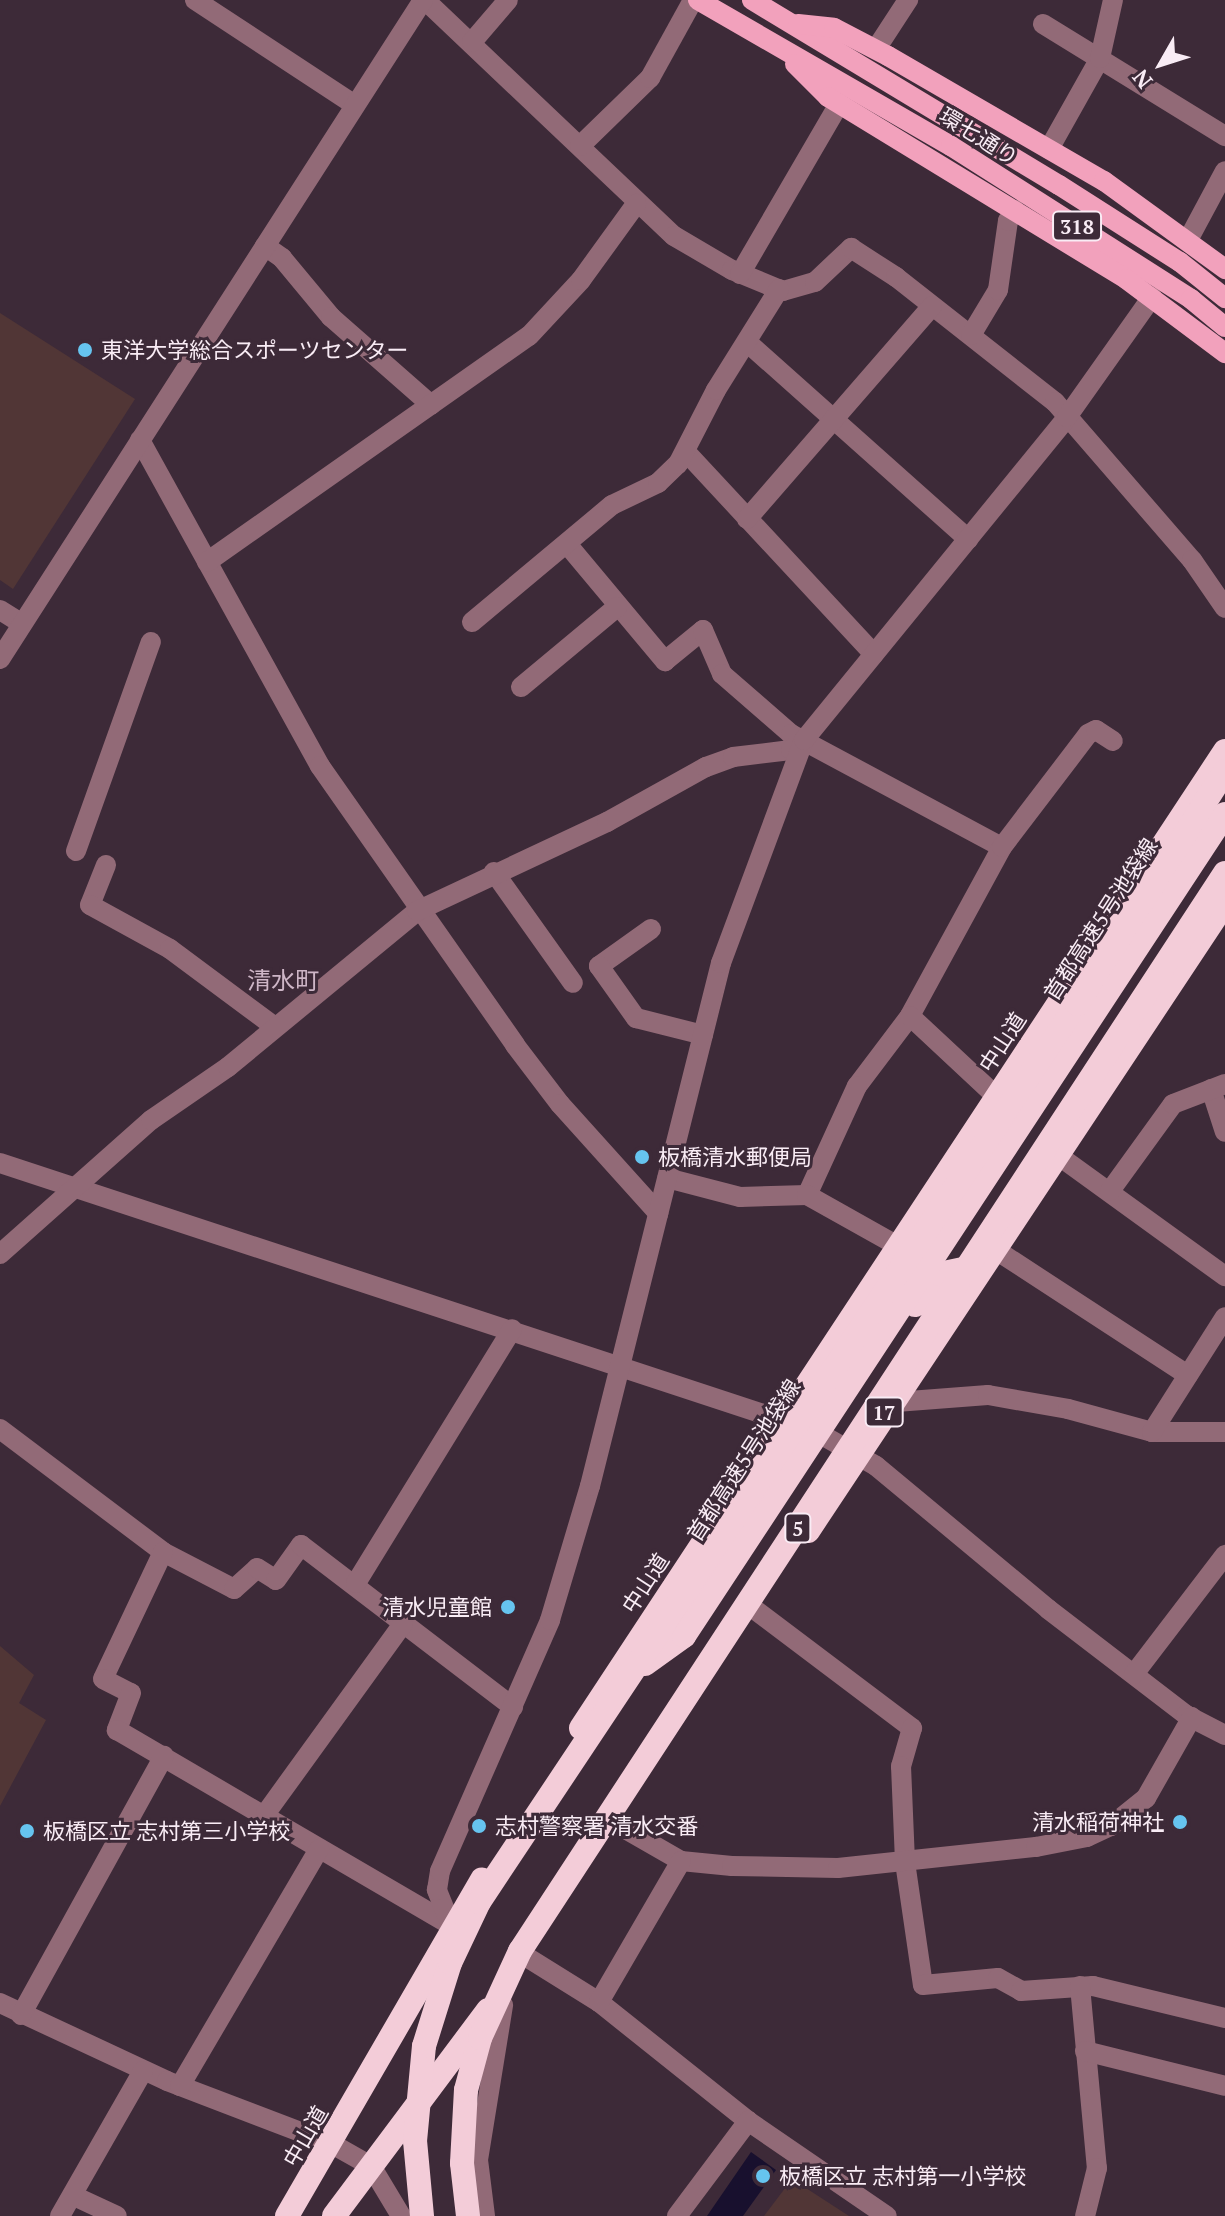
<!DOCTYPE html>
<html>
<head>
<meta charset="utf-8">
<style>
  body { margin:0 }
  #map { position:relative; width:1225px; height:2216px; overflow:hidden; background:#3d2a38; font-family:"PT Serif","Noto Sans JP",serif }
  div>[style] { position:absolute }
  .green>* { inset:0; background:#513636 }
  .water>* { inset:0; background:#18102e }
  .minor>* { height:20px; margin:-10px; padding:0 10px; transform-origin:10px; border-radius:10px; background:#926a77 }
  .major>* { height:20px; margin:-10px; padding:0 10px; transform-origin:10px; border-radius:10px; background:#f2a1bc }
  .highway>* { height:24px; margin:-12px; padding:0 12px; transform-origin:12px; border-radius:12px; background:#f3ccd8 }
  .highway-bridge>* { height:24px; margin:-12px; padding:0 12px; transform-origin:12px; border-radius:12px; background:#f3ccd8 }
  .dots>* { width:22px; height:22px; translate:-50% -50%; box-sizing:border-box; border:4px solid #3d2a38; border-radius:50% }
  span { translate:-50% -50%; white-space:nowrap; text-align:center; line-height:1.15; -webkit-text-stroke:6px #3d2a38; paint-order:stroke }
  .shield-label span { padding:2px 6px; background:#3d2a38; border:2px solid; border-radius:6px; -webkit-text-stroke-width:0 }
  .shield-label { font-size:20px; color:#f9ecf5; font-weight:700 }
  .street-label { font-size:22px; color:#f9ecf5 }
  .poi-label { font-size:22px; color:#f9ecf5 }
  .left { translate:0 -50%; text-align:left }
  .right { translate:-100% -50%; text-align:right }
  .neighbourhood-label { font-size:24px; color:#ceb6c7 }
  .north { position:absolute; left:1121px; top:24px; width:80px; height:80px; -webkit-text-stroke:6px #3d2a38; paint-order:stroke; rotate:231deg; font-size:22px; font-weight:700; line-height:32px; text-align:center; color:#f9ecf5 }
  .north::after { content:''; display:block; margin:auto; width:28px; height:36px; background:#f9ecf5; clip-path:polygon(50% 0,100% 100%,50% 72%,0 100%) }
</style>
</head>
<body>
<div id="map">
  <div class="green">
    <i style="clip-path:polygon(0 313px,135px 399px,13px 589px,0 580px)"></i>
    <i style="clip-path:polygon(0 1646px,34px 1675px,19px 1703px,46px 1720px,0 1806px)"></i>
    <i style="clip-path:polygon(792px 2179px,849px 2216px,764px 2216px)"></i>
  </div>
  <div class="water">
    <i style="clip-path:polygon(751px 2152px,776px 2170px,743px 2216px,707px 2216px)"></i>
  </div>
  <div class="minor">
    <i style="left:195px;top:0;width:191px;rotate:33.3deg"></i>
    <i style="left:425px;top:0;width:343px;rotate:43.5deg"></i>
    <i style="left:674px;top:236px;width:67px;rotate:30.4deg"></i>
    <i style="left:732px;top:270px;width:55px;rotate:22.4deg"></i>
    <i style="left:783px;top:291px;width:33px;rotate:-16deg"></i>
    <i style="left:815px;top:282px;width:50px;rotate:-43.4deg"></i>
    <i style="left:851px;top:248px;width:54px;rotate:32.8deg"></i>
    <i style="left:896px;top:277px;width:202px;rotate:38.2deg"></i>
    <i style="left:1055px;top:402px;width:209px;rotate:49.1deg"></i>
    <i style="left:1192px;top:560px;width:58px;rotate:55.5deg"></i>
    <i style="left:1043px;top:24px;width:214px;rotate:31.6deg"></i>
    <i style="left:472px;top:42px;width:55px;rotate:-49.4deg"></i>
    <i style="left:876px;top:49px;width:59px;rotate:-56.9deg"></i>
    <i style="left:580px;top:146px;width:98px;rotate:-44.2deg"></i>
    <i style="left:650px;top:78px;width:89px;rotate:-61.1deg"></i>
    <i style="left:1049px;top:149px;width:104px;rotate:-60.7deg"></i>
    <i style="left:1100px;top:58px;width:59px;rotate:-77.4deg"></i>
    <i style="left:1188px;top:240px;width:78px;rotate:-61.8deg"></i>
    <i style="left:265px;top:246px;width:21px;rotate:35deg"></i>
    <i style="left:282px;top:258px;width:77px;rotate:50.3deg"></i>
    <i style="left:331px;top:317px;width:133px;rotate:41.3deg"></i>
    <i style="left:740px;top:274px;width:197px;rotate:-59.8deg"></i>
    <i style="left:971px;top:335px;width:52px;rotate:-59deg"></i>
    <i style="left:998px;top:290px;width:70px;rotate:-81.8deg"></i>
    <i style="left:1008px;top:221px;width:13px;rotate:-58deg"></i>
    <i style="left:748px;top:343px;width:295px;rotate:41.7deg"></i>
    <i style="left:140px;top:440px;width:372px;rotate:61.1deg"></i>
    <i style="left:320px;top:766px;width:340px;rotate:55deg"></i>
    <i style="left:515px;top:1045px;width:74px;rotate:52.7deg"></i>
    <i style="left:560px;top:1104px;width:147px;rotate:48deg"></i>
    <i style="left:686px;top:452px;width:276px;rotate:47.1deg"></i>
    <i style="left:747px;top:519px;width:282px;rotate:-49deg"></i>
    <i style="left:567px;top:544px;width:153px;rotate:50.1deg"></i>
    <i style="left:665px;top:661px;width:49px;rotate:-39.2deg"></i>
    <i style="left:703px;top:630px;width:48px;rotate:66.6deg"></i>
    <i style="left:722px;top:674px;width:91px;rotate:41deg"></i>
    <i style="left:791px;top:734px;width:239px;rotate:28.2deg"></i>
    <i style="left:1002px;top:847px;width:192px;rotate:118.6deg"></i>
    <i style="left:910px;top:1016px;width:88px;rotate:127.1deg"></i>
    <i style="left:857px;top:1086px;width:120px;rotate:114.6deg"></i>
    <i style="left:807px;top:1195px;width:67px;rotate:178.3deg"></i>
    <i style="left:740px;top:1197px;width:75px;rotate:-165.4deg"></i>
    <i style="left:207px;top:562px;width:393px;rotate:-35.1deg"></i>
    <i style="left:529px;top:336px;width:76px;rotate:-47.1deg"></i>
    <i style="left:581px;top:280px;width:94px;rotate:-54.1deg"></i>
    <i style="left:0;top:610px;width:26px;rotate:32deg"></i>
    <i style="left:472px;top:622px;width:182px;rotate:-39.9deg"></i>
    <i style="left:612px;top:505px;width:51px;rotate:-25.6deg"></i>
    <i style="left:658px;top:483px;width:28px;rotate:-44deg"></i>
    <i style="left:678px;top:464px;width:83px;rotate:-62.8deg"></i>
    <i style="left:716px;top:390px;width:119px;rotate:-58deg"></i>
    <i style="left:0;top:659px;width:783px;rotate:-57.3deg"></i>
    <i style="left:521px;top:687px;width:125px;rotate:-39.8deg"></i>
    <i style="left:1002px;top:847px;width:142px;rotate:-52.7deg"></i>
    <i style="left:1088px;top:734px;width:9px;rotate:-27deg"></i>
    <i style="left:1096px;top:730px;width:20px;rotate:33deg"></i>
    <i style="left:76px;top:851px;width:222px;rotate:-70.3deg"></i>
    <i style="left:106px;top:865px;width:43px;rotate:111.8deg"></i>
    <i style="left:90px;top:905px;width:91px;rotate:28.8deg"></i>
    <i style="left:170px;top:949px;width:131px;rotate:36.6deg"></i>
    <i style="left:494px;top:872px;width:136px;rotate:54.6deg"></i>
    <i style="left:651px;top:929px;width:64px;rotate:144.6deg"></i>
    <i style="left:599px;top:966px;width:64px;rotate:54.6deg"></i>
    <i style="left:636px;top:1018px;width:69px;rotate:14.2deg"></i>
    <i style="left:910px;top:1016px;width:119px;rotate:43deg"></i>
    <i style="left:1211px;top:1089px;width:45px;rotate:72deg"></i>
    <i style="left:1059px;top:1156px;width:205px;rotate:35.9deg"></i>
    <i style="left:0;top:1163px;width:858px;rotate:18.2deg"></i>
    <i style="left:815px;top:1431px;width:70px;rotate:29.8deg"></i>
    <i style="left:876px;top:1466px;width:224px;rotate:39.7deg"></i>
    <i style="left:1048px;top:1609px;width:174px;rotate:37.5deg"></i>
    <i style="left:1186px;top:1715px;width:44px;rotate:27.1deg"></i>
    <i style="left:1110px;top:1191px;width:107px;rotate:-54.1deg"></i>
    <i style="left:1173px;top:1104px;width:56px;rotate:-21deg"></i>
    <i style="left:807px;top:1195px;width:104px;rotate:29.3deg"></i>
    <i style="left:996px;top:1250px;width:229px;rotate:33.1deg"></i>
    <i style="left:0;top:1254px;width:202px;rotate:-41.6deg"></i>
    <i style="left:151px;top:1120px;width:93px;rotate:-34.5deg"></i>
    <i style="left:228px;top:1067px;width:245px;rotate:-39.5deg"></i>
    <i style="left:417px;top:911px;width:210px;rotate:-25.1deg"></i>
    <i style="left:607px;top:822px;width:113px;rotate:-29.1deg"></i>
    <i style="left:706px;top:767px;width:29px;rotate:-20deg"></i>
    <i style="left:733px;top:757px;width:58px;rotate:-6.9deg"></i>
    <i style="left:791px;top:750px;width:16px;rotate:-38deg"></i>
    <i style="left:896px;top:1402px;width:92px;rotate:-4.4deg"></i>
    <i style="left:988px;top:1395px;width:81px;rotate:9.9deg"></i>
    <i style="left:1068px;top:1409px;width:87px;rotate:15.3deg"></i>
    <i style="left:1152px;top:1432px;width:73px"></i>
    <i style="left:0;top:1429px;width:204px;rotate:37deg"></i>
    <i style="left:163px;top:1552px;width:80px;rotate:27.5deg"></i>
    <i style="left:234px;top:1589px;width:31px;rotate:-42deg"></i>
    <i style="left:257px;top:1568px;width:22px;rotate:32deg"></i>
    <i style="left:276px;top:1580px;width:43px;rotate:-54.5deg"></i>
    <i style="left:301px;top:1545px;width:267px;rotate:37.4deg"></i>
    <i style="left:1152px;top:1432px;width:136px;rotate:-57.6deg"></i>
    <i style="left:163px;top:1552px;width:140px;rotate:115.3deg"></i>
    <i style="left:103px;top:1679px;width:31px;rotate:27deg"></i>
    <i style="left:131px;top:1693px;width:40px;rotate:111deg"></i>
    <i style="left:117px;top:1730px;width:387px;rotate:30.3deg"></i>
    <i style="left:356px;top:1583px;width:298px;rotate:-58.4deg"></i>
    <i style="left:754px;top:1609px;width:198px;rotate:37deg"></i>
    <i style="left:912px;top:1728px;width:40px;rotate:106deg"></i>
    <i style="left:901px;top:1766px;width:96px;rotate:87.6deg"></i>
    <i style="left:905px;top:1862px;width:124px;rotate:81.7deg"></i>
    <i style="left:923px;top:1985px;width:75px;rotate:-5.3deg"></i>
    <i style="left:998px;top:1978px;width:26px;rotate:29deg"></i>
    <i style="left:1021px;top:1991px;width:72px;rotate:-4deg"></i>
    <i style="left:1093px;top:1986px;width:136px;rotate:13.6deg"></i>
    <i style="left:1134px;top:1674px;width:150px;rotate:-52.6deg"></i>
    <i style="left:266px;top:1813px;width:233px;rotate:-54.1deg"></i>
    <i style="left:608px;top:1819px;width:84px;rotate:29.9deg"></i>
    <i style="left:681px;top:1861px;width:51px;rotate:5.6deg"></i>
    <i style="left:732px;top:1866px;width:106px;rotate:1.1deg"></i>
    <i style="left:838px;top:1868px;width:199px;rotate:-6.1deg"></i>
    <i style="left:1036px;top:1847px;width:52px;rotate:-11.1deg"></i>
    <i style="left:1087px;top:1837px;width:26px;rotate:-25deg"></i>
    <i style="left:1111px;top:1826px;width:45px;rotate:-38.7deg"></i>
    <i style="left:1146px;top:1798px;width:93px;rotate:-60.4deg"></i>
    <i style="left:451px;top:1925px;width:38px;rotate:-112deg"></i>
    <i style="left:437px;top:1890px;width:19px;rotate:-81deg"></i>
    <i style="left:440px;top:1871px;width:274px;rotate:-66.3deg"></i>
    <i style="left:550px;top:1620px;width:140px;rotate:-73.4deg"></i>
    <i style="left:590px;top:1486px;width:539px;rotate:-75.94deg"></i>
    <i style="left:721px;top:963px;width:238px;rotate:-69.6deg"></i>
    <i style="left:804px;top:740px;width:417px;rotate:-50.8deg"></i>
    <i style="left:1067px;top:417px;width:147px;rotate:-54.7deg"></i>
    <i style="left:525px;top:1956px;width:87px;rotate:31.9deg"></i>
    <i style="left:599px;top:2002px;width:191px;rotate:38.6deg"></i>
    <i style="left:748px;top:2121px;width:168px;rotate:34.4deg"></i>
    <i style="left:1080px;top:1986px;width:183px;rotate:84.7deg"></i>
    <i style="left:1097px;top:2168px;width:49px;rotate:104deg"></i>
    <i style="left:599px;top:2002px;width:163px;rotate:-59.8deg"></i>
    <i style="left:0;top:2003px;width:184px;rotate:25deg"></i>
    <i style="left:167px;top:2081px;width:177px;rotate:20.9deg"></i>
    <i style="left:332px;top:2144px;width:45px;rotate:29.4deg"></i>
    <i style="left:371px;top:2166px;width:58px;rotate:59deg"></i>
    <i style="left:21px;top:2015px;width:296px;rotate:-61.1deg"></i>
    <i style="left:1085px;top:2051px;width:144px;rotate:14deg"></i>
    <i style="left:180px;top:2086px;width:275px;rotate:-59.6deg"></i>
    <i style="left:74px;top:2196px;width:47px;rotate:24.9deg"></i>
    <i style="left:60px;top:2216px;width:167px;rotate:-60.2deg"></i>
    <i style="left:485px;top:2216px;width:56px;rotate:-97.1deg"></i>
    <i style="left:478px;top:2160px;width:157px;rotate:-80.8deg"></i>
    <i style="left:677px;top:2216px;width:119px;rotate:-53.2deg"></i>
  </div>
  <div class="major">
    <i style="left:698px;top:0;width:292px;rotate:30deg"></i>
    <i style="left:951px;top:146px;width:285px;rotate:32.5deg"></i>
    <i style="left:1191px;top:299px;width:44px;rotate:39.5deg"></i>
    <i style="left:752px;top:0;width:358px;rotate:31.1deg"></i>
    <i style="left:1059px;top:185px;width:143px;rotate:32.5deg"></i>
    <i style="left:1180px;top:262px;width:58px;rotate:38.7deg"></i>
    <i style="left:798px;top:24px;width:36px;rotate:6deg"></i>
    <i style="left:834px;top:28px;width:61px;rotate:27.4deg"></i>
    <i style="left:888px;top:56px;width:250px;rotate:30.1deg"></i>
    <i style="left:1104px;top:181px;width:150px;rotate:36deg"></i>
    <i style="left:795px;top:64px;width:47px;rotate:45deg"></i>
    <i style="left:828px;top:97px;width:349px;rotate:31.4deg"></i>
    <i style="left:1126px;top:279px;width:124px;rotate:36.8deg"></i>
  </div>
  <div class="highway">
    <i style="left:915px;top:1305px;width:39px;rotate:-52deg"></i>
    <i style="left:939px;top:1274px;width:44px;rotate:-11.8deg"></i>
    <i style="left:808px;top:1531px;width:754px;rotate:-56.42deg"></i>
    <i style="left:581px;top:1728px;width:1170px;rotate:-56.61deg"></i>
    <i style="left:287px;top:2216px;width:389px;rotate:-59.9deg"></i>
    <i style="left:334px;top:2216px;width:257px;rotate:-53.2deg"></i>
  </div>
  <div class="highway-bridge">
    <i style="left:645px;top:1664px;width:48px;rotate:-35.7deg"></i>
    <i style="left:684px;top:1636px;width:984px;rotate:-56.65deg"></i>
    <i style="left:422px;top:2216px;width:75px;rotate:-95.3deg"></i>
    <i style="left:415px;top:2141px;width:95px;rotate:-84.6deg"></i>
    <i style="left:424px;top:2046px;width:87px;rotate:-72.6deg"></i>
    <i style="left:450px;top:1963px;width:68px;rotate:-64.6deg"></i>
    <i style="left:479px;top:1902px;width:1079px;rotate:-56.34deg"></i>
    <i style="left:1077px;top:1004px;width:276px;rotate:-57.6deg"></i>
    <i style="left:468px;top:2216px;width:53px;rotate:-96.5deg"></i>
    <i style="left:462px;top:2163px;width:73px;rotate:-86.9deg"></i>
    <i style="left:466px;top:2090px;width:54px;rotate:-74.9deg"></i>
    <i style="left:480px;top:2038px;width:96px;rotate:-65.3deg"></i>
    <i style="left:520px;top:1951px;width:1288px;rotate:-56.82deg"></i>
  </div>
  <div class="dots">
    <i style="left:85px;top:350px;background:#66c4ef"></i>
    <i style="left:642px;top:1157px;background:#66c4ef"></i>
    <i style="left:508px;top:1607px;background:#66c4ef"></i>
    <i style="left:1180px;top:1822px;background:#66c4ef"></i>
    <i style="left:479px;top:1826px;background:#66c4ef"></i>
    <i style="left:27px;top:1831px;background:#66c4ef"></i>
    <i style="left:763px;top:2176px;background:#66c4ef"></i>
  </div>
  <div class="shield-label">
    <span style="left:1077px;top:226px">318</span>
    <span style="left:884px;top:1412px">17</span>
    <span style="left:798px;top:1528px">5</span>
  </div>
  <div class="street-label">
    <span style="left:979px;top:136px;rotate:32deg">環七通り</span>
    <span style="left:1100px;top:919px;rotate:-57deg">首都高速5号池袋線</span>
    <span style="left:1002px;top:1042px;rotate:-57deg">中山道</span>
    <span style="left:743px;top:1460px;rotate:-57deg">首都高速5号池袋線</span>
    <span style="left:645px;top:1583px;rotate:-57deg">中山道</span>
    <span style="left:305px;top:2136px;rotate:-60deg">中山道</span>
  </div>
  <div class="poi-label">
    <span class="left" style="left:101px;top:350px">東洋大学総合スポーツセンター</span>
    <span class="left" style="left:658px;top:1157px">板橋清水郵便局</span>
    <span class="right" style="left:492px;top:1607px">清水児童館</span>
    <span class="right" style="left:1164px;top:1822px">清水稲荷神社</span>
    <span class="left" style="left:495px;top:1826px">志村警察署 清水交番</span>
    <span class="left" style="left:43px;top:1831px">板橋区立 志村第三小学校</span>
    <span class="left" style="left:779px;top:2176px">板橋区立 志村第一小学校</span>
  </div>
  <div class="neighbourhood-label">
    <span style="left:283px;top:981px">清水町</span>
  </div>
  <div class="north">N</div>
</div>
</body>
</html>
